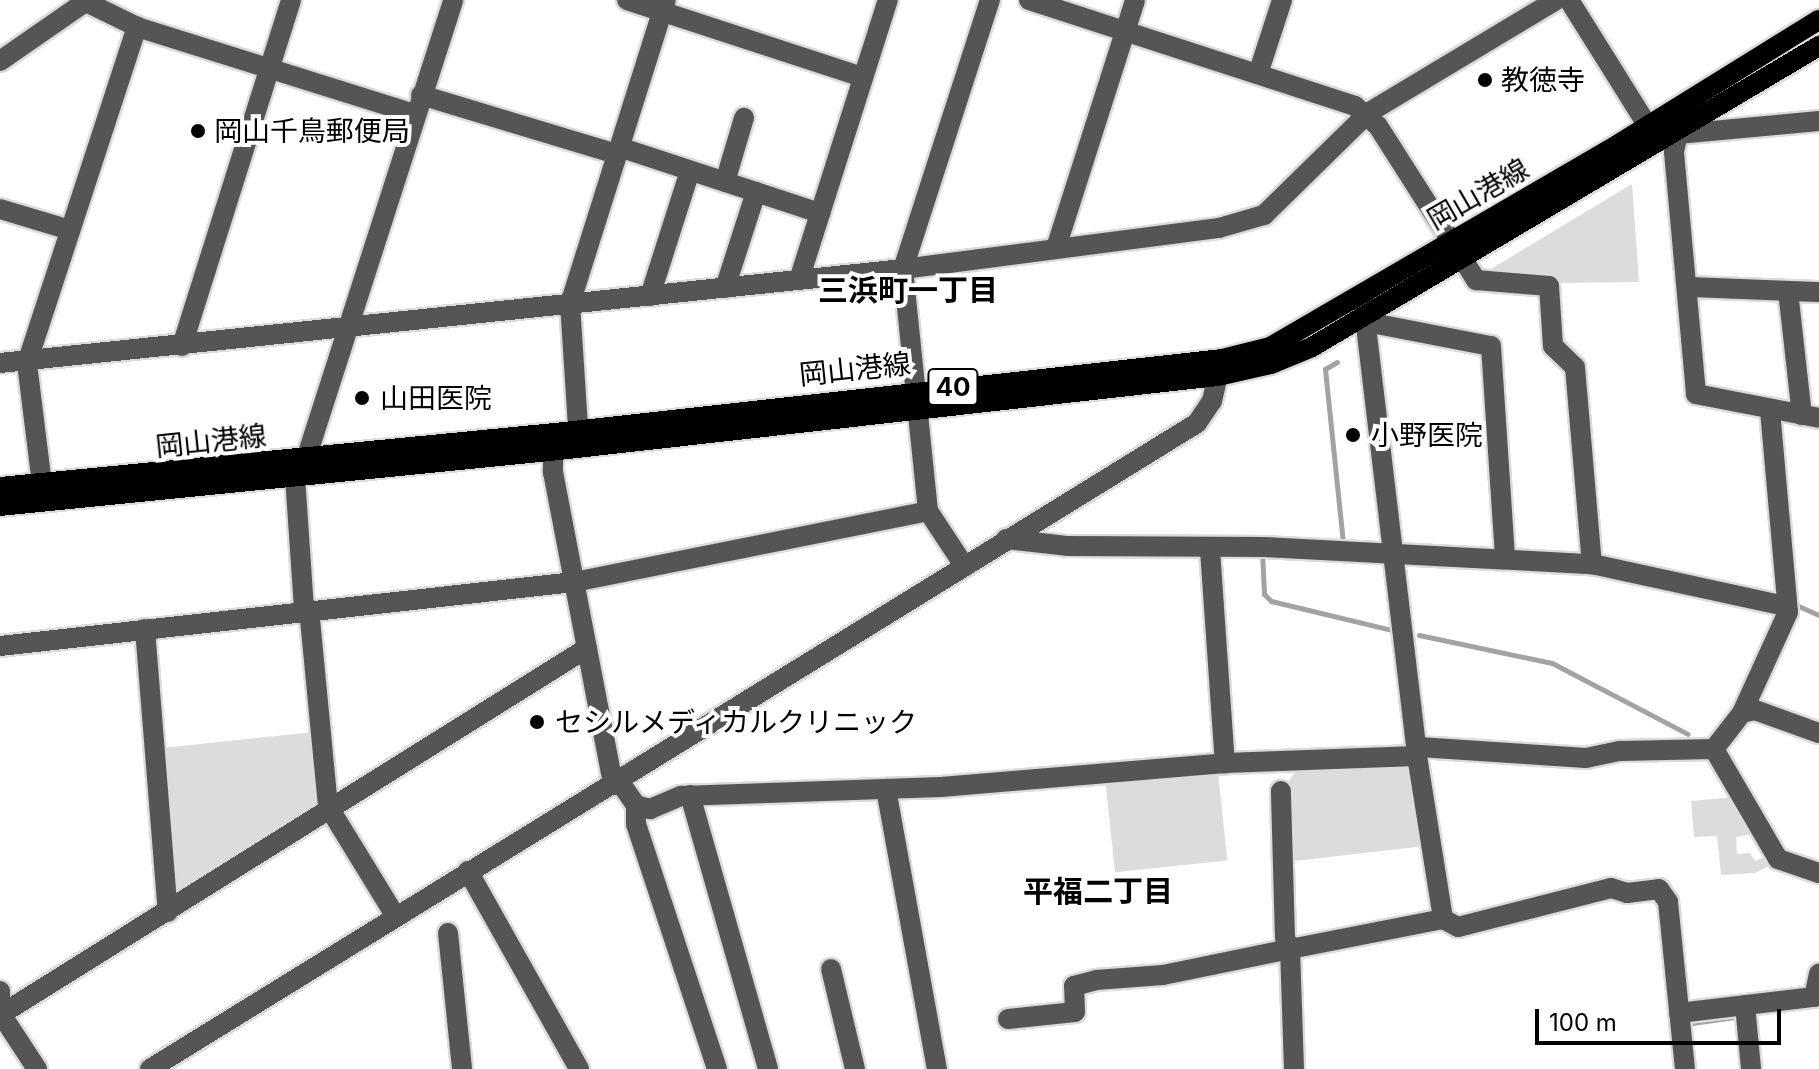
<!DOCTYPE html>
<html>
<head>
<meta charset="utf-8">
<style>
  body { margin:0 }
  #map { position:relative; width:1819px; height:1069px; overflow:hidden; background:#fff; font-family:Inter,"Noto Sans JP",sans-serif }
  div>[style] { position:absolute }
  .green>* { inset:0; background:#dcdcdc; transform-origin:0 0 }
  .stream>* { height:5px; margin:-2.5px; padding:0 2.5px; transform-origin:2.5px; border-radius:2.5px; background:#a3a3a3 }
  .roads { filter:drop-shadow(2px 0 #dbdbdb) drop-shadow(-2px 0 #dbdbdb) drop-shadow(0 2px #dbdbdb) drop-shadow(0 -2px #dbdbdb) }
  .minor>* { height:20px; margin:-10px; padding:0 10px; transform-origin:10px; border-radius:10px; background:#555 }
  .major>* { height:20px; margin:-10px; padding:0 10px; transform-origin:10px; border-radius:10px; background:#000 }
  .dots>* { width:22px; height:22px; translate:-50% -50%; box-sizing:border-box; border:4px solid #fff; border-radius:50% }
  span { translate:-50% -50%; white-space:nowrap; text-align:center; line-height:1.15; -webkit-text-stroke:8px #fff; paint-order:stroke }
  .shield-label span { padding:2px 6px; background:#fff; border:2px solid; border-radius:6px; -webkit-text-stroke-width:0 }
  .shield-label { font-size:26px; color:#000; font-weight:700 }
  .poi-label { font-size:28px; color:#000 }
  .left { translate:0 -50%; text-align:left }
  .street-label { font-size:28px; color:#000 }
  .neighbourhood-label { font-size:30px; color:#000; font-weight:700 }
  .scale { position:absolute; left:1535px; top:1009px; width:246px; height:36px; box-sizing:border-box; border:4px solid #000; border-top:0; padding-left:10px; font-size:24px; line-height:28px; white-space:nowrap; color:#000; -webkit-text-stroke:6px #fff; paint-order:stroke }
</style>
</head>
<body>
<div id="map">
  <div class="green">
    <i style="clip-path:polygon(1632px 184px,1639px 282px,1558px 283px,1490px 277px,1486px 272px)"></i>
    <i style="clip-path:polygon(314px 732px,320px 802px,171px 897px,162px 748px)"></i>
    <i style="clip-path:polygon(1408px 766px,1425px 846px,1286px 862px,1286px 784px,1298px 769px)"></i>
    <i style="left:1218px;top:772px;width:89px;height:113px;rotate:84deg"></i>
    <i style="clip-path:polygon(evenodd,1734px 797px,1776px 862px,1755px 873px,1721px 875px,1717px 836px,1694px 837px,1691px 801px,1734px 797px,1754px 834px,1767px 856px,1755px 861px,1750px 853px,1737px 854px,1736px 837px,1754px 834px)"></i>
  </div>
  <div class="stream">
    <i style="left:1337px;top:362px;width:14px;rotate:150deg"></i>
    <i style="left:1325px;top:369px;width:176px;rotate:84.1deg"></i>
    <i style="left:1262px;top:551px;width:43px;rotate:87.3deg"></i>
    <i style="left:1264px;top:594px;width:10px;rotate:45deg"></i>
    <i style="left:1271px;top:601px;width:129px;rotate:13.5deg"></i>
    <i style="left:1794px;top:604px;width:27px;rotate:24deg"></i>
    <i style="left:1419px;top:635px;width:136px;rotate:11.9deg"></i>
    <i style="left:1552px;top:663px;width:153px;rotate:27.6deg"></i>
    <i style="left:1685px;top:1024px;width:59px;rotate:-7.9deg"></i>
  </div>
  <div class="roads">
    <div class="minor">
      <i style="left:82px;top:0;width:61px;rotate:26.1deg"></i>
      <i style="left:137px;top:27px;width:290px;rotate:17.4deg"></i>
      <i style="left:627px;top:0;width:248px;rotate:18.1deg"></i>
      <i style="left:1029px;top:0;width:343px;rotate:18deg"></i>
      <i style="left:1355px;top:106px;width:30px;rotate:41deg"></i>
      <i style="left:1378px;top:126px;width:183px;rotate:57.5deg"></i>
      <i style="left:1476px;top:280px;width:73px;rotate:4.7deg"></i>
      <i style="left:1549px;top:286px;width:60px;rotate:86.2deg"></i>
      <i style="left:1553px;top:346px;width:30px;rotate:44deg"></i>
      <i style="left:1575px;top:367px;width:198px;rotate:85.1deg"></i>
      <i style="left:1569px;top:0;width:164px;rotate:58deg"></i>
      <i style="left:0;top:61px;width:107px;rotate:-34.7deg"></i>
      <i style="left:1258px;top:74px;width:78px;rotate:-72deg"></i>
      <i style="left:421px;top:95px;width:204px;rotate:16.8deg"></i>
      <i style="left:1819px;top:121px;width:142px;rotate:174.7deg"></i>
      <i style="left:1678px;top:134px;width:18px;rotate:103deg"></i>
      <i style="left:1674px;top:152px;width:243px;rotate:84.8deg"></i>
      <i style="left:1696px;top:394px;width:125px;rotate:11deg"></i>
      <i style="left:619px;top:147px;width:212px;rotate:18.2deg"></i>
      <i style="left:725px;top:182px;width:67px;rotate:-73.5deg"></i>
      <i style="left:0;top:209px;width:73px;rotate:16.7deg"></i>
      <i style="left:1056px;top:248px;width:260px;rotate:-72.3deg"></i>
      <i style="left:799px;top:280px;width:294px;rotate:-72.4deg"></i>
      <i style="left:1688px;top:287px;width:131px;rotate:2.2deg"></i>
      <i style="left:725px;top:288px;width:101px;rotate:-72.1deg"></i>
      <i style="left:1788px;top:291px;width:125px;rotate:83.6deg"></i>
      <i style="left:650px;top:296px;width:131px;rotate:-72.3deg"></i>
      <i style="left:1363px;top:301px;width:458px;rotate:83.2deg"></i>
      <i style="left:1417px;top:756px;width:165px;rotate:80.9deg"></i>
      <i style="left:1367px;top:322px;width:126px;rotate:11deg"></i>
      <i style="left:1491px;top:346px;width:213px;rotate:86.2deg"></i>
      <i style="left:182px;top:346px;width:363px;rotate:-72.5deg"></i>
      <i style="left:0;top:363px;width:908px;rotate:-5.94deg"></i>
      <i style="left:903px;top:269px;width:319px;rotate:-7.4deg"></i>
      <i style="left:1219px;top:228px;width:47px;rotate:-16.1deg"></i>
      <i style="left:1264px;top:215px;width:146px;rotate:-44.4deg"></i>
      <i style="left:1368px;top:113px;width:219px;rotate:-31deg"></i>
      <i style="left:554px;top:436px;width:36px;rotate:92deg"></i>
      <i style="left:553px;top:472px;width:319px;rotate:79.1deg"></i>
      <i style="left:574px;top:444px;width:17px;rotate:-77deg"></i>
      <i style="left:578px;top:427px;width:123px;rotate:-93.7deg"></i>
      <i style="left:570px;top:304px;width:319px;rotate:-72.5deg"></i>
      <i style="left:294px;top:462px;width:148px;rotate:86.1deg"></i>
      <i style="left:307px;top:472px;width:13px;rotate:-94deg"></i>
      <i style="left:306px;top:459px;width:482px;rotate:-72.2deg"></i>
      <i style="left:44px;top:500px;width:138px;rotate:-97.1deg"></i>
      <i style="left:27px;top:363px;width:354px;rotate:-71.9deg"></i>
      <i style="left:1006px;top:539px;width:61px;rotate:6.5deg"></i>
      <i style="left:1067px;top:546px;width:197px;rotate:0.3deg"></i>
      <i style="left:1264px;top:547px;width:328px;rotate:3deg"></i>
      <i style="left:1592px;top:564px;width:197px;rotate:12.3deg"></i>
      <i style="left:1210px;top:550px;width:214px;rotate:86deg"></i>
      <i style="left:963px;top:564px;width:64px;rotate:-123.4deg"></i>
      <i style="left:928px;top:511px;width:243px;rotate:-95.9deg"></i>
      <i style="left:903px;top:269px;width:283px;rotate:-72.1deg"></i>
      <i style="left:309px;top:609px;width:198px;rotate:84.5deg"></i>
      <i style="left:328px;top:806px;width:130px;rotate:58.5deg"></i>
      <i style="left:145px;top:629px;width:284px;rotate:85.4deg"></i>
      <i style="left:0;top:646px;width:578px;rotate:-6.36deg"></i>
      <i style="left:574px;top:582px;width:361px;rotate:-11.3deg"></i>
      <i style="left:1742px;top:713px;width:111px;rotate:-65.5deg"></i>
      <i style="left:1788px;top:612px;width:204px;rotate:-95.1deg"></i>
      <i style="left:1419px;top:747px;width:167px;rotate:3.8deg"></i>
      <i style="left:1586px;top:758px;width:35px;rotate:-12deg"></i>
      <i style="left:1620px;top:751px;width:94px;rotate:-1.2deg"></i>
      <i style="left:1714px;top:749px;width:46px;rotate:-52.1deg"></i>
      <i style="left:1742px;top:713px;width:13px;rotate:-13deg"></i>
      <i style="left:1755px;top:710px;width:68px;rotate:19.8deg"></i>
      <i style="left:1714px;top:749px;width:127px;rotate:59.8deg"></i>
      <i style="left:1778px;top:859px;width:43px;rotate:18.9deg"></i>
      <i style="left:619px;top:781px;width:29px;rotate:55deg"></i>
      <i style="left:636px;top:805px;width:15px;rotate:16deg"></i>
      <i style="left:650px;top:809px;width:34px;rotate:-23deg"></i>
      <i style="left:681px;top:796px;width:260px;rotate:-2deg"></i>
      <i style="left:941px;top:787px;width:285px;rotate:-4.8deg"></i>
      <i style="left:1225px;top:763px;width:192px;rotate:-2.1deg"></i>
      <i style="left:886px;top:789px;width:285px;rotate:79.7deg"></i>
      <i style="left:690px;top:795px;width:285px;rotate:74.1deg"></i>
      <i style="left:636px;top:805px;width:19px;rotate:90deg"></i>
      <i style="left:636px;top:824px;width:258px;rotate:71.7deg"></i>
      <i style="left:468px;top:871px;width:227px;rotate:60.7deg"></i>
      <i style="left:448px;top:933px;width:137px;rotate:84.1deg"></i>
      <i style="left:831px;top:969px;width:103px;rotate:76.5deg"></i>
      <i style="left:0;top:991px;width:23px;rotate:88deg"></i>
      <i style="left:1px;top:1014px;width:66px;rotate:56.8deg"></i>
      <i style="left:1745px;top:1005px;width:64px;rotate:84.6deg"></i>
      <i style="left:1679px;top:1013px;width:136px;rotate:-6.8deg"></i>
      <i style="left:1814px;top:997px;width:24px;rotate:-78deg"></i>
      <i style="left:0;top:1015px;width:692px;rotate:-32.01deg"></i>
      <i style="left:1008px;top:1019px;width:67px;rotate:-6deg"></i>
      <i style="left:1075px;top:1012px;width:26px;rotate:-92deg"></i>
      <i style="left:1074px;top:986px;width:23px;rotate:-15deg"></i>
      <i style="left:1096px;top:980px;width:67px;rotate:-4.3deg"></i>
      <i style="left:1163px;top:975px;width:130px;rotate:-11.6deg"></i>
      <i style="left:1290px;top:949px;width:12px;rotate:-114deg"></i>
      <i style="left:1285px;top:938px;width:147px;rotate:-91.6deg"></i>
      <i style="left:150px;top:1069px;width:1230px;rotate:-31.67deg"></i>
      <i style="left:1197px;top:423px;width:27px;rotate:-56deg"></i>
      <i style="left:1212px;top:401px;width:40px;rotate:-77deg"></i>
      <i style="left:1294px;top:1069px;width:120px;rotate:-91.9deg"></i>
      <i style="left:1290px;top:949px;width:156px;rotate:-11.1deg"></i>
      <i style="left:1443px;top:919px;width:17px;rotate:28deg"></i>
      <i style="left:1458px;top:927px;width:158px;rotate:-14.3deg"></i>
      <i style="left:1611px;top:888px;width:17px;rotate:17deg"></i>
      <i style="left:1627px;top:893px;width:32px;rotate:-7deg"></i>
      <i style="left:1659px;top:889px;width:16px;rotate:55deg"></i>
      <i style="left:1668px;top:902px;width:168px;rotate:84.2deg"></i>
    </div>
    <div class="major">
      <i style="left:0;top:487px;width:558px;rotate:-5.56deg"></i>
      <i style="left:555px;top:433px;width:671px;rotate:-6.33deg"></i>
      <i style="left:1222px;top:359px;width:49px;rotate:-14deg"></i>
      <i style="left:1270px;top:347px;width:392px;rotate:-30.2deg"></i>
      <i style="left:1609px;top:150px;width:247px;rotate:-31.8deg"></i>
      <i style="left:0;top:506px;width:553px;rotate:-5.71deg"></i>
      <i style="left:550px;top:451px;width:672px;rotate:-6.41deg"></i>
      <i style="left:1218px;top:376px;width:54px;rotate:-12.8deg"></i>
      <i style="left:1271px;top:364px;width:44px;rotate:-22.5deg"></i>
      <i style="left:1312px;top:347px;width:590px;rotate:-30.7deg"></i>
    </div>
  </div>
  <div class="dots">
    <i style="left:1485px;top:80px;background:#000"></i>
    <i style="left:198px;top:131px;background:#000"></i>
    <i style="left:362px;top:398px;background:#000"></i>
    <i style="left:1353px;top:435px;background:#000"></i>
    <i style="left:537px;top:722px;background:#000"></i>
  </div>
  <div class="shield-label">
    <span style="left:953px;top:387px">40</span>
  </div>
  <div class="poi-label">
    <span class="left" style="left:1501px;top:80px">教徳寺</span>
    <span class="left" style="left:214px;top:131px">岡山千鳥郵便局</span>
    <span class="left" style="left:380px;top:398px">山田医院</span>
    <span class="left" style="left:1371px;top:435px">小野医院</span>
    <span class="left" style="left:555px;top:722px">セシルメディカルクリニック</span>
  </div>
  <div class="street-label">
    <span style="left:1478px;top:194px;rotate:-30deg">岡山港線</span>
    <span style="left:855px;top:369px;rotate:-6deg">岡山港線</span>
    <span style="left:211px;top:441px;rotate:-6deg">岡山港線</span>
  </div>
  <div class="neighbourhood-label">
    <span style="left:908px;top:290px">三浜町一丁目</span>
    <span style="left:1098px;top:891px">平福二丁目</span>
  </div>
  <div class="scale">100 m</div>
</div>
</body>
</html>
